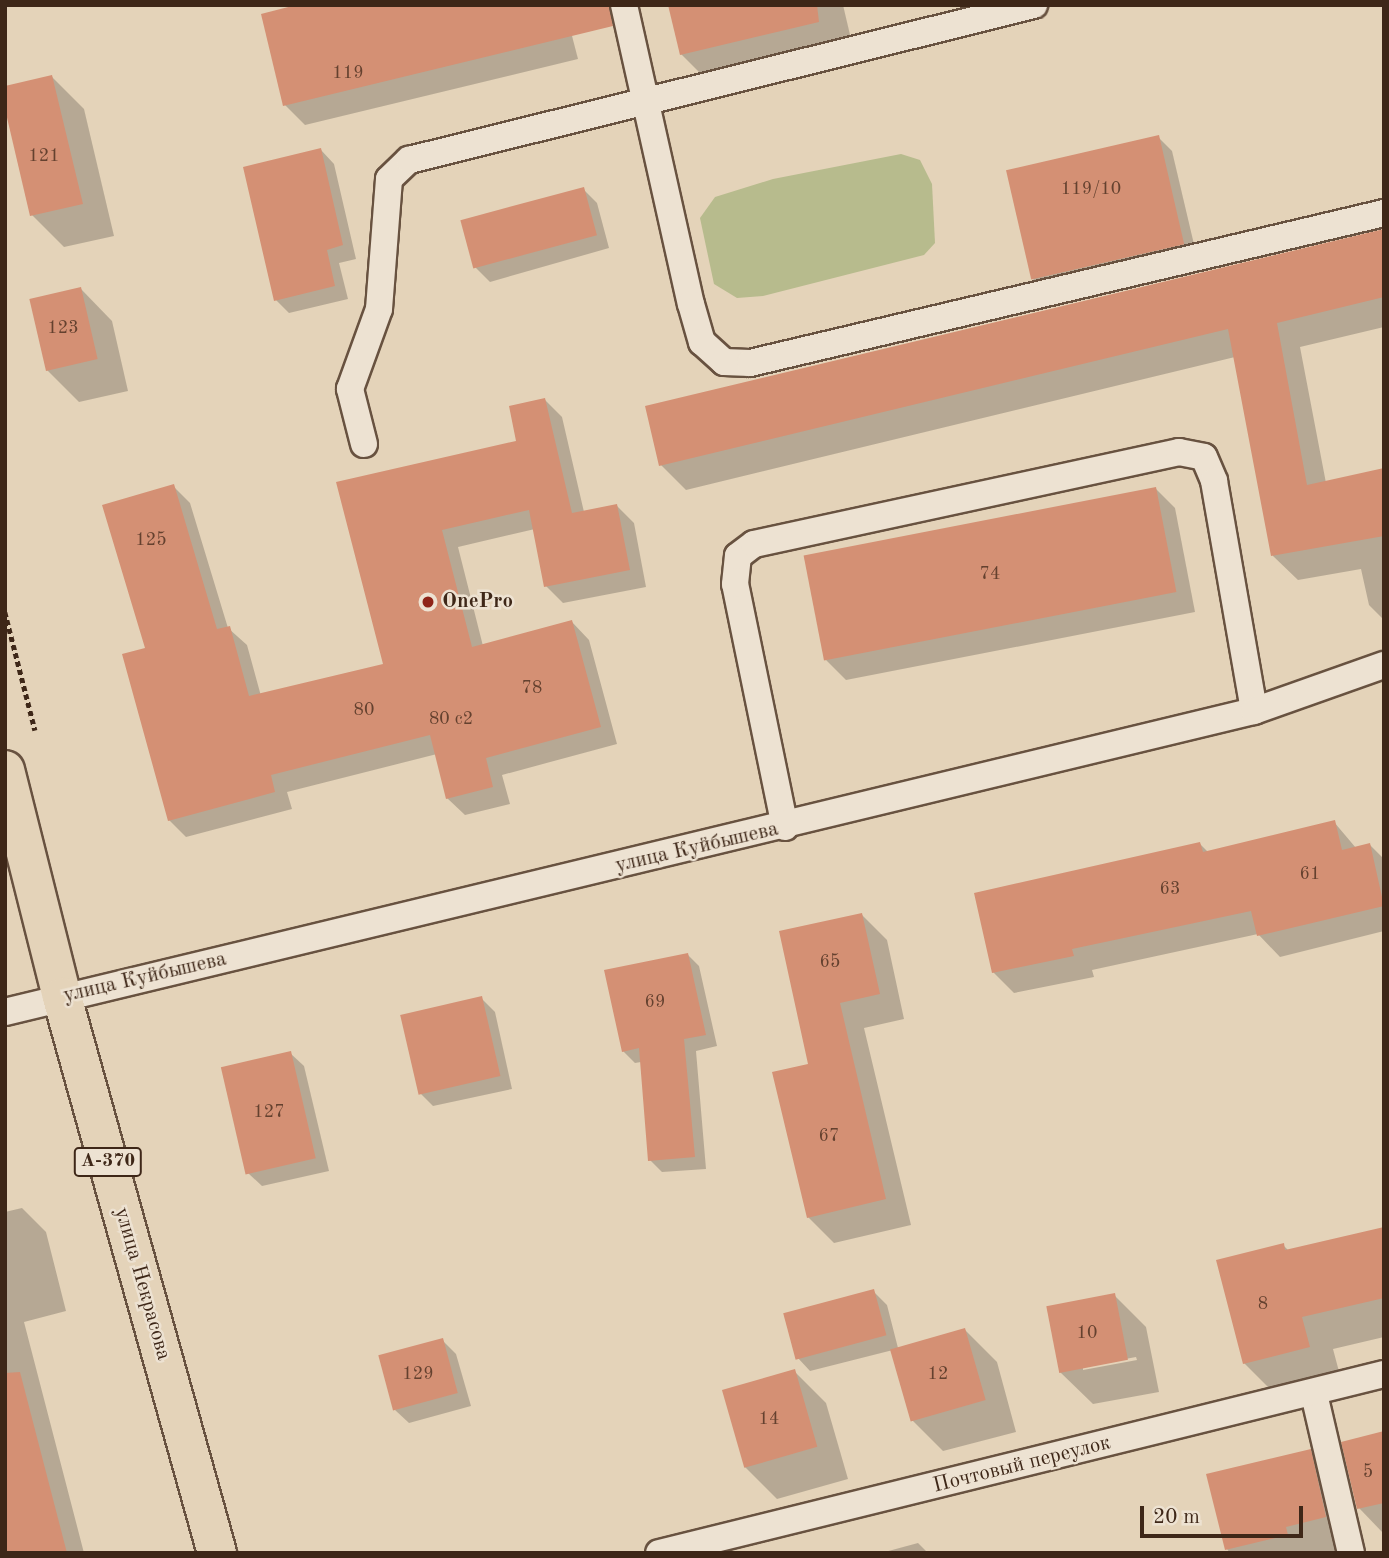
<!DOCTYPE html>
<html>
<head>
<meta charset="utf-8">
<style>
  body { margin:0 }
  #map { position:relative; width:1389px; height:1558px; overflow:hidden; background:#e4d3b9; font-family:"Old Standard TT",serif }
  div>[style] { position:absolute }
  .green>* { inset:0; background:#b7bb8d }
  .shadow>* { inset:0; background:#0003 }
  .building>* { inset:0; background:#d49074; transform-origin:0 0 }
  .path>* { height:4.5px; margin-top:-2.25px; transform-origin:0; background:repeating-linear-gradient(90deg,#3e2718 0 5px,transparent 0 8.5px) }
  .roads { filter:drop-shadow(2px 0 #685240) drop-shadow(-2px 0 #685240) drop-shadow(0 2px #685240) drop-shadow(0 -2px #685240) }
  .lane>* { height:26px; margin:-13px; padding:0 13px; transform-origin:13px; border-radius:13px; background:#ede2d2 }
  .primary>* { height:38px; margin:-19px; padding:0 19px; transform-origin:19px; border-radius:19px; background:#e4d3b9 }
  .dots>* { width:19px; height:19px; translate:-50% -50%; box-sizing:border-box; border:4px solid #ede2d2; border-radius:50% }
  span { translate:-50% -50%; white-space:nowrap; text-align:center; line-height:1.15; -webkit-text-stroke:5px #ede2d2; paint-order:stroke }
  .number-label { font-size:18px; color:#64412f }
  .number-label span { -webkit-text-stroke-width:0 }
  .shield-label span { padding:2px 5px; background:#ede2d2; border:2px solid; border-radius:5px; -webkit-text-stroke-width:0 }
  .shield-label { font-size:19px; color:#3e2718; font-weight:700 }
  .poi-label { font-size:21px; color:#3e2718; font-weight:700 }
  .left { translate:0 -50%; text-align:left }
  .street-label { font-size:21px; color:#3e2718 }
  .frame { position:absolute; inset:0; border:7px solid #3e2718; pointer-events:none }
  .scale { position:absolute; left:1140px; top:1506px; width:163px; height:32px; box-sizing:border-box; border:4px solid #3e2718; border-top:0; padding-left:9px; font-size:21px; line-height:24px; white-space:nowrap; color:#3e2718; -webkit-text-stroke:5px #ede2d2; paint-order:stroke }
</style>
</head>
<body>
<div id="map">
  <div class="green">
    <i style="clip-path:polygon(901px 154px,920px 160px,932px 184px,935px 243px,924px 255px,763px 296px,737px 298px,714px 284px,700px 218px,715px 197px,773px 179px)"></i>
  </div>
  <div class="shadow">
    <i style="clip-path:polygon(564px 5px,578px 59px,305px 125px,285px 105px)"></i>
    <i style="clip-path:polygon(670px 5px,843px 5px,851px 39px,701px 74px,681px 54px)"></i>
    <i style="clip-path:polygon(52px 77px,84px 109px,114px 236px,64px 247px,32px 215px)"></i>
    <i style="clip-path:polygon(1158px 137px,1172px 151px,1197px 257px,1046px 293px,1033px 279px)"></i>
    <i style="clip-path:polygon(321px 150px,334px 164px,356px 259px,339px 263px,348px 299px,289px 313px,276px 300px)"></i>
    <i style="clip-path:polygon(583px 189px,597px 203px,609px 248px,490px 282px,476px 268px,463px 224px)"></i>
    <i style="clip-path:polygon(1384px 231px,1384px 327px,1300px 347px,1326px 483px,1384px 470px,1384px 620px,1369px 605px,1361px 569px,1298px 580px,1273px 556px,1235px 357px,686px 490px,661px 465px)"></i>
    <i style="clip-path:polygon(80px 288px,112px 321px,128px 391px,79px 402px,47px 370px)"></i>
    <i style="clip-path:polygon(545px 400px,562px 417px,584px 512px,617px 506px,634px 523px,646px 587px,563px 603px,546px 586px,535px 529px,458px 547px,483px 646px,572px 622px,589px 640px,617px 744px,502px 775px,510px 804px,465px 815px,447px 798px,437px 754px,287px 792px,292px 809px,186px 837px,169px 820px,147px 650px,173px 486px,190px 503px,228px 628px,247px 645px,261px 696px,385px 666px,338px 483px,518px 442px)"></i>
    <i style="clip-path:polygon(1156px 489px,1175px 508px,1195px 612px,846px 680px,826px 660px)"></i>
    <i style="clip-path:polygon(1334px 822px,1356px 848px,1370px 845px,1384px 859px,1384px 931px,1280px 957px,1258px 934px,1092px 970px,1094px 977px,1014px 993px,993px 972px,1200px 844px,1208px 852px)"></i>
    <i style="clip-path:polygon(862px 915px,887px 940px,904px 1019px,864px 1028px,911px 1225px,834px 1243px,808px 1217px,810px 1065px)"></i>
    <i style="clip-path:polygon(687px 954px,699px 966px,717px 1046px,696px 1051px,706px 1169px,662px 1172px,650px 1160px,641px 1062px,635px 1063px,623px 1051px)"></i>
    <i style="clip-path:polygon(481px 998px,495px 1012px,512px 1089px,433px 1106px,419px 1092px)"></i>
    <i style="clip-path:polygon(290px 1053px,304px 1066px,329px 1171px,262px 1186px,248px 1173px)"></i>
    <i style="clip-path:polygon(22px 1208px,46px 1232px,66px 1311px,24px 1322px,84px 1553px,5px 1553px,5px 1212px)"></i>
    <i style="clip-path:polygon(1384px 1229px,1384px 1337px,1333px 1349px,1341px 1379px,1277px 1396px,1244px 1363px,1283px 1245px,1289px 1251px)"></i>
    <i style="clip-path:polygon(873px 1291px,887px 1305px,898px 1348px,965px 1330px,997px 1362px,1016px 1432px,943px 1451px,911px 1419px,893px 1350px,810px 1371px,797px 1357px)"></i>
    <i style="clip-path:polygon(evenodd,1114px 1295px,1146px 1327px,1159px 1392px,1093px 1404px,1060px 1372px,1114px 1295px,1136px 1357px,1137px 1360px,1083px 1370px,1083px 1367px,1136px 1357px)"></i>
    <i style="clip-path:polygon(442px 1340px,456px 1354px,471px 1406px,409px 1423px,395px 1410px)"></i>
    <i style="clip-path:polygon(794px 1371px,826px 1403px,848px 1479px,777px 1499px,745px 1467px)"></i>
    <i style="clip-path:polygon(1384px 1433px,1384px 1534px,1359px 1508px)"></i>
    <i style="clip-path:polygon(1310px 1451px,1342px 1483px,1341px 1553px,1230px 1553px,1227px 1549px)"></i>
    <i style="clip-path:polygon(918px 1543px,928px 1553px,881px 1553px)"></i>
  </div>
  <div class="building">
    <i style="clip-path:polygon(296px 5px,609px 5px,613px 26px,283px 106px,261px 14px)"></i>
    <i style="clip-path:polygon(668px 5px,817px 5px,819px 22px,680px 55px)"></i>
    <i style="clip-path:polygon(52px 75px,83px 204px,30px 216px,5px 109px,5px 86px)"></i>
    <i style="left:1159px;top:135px;width:112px;height:157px;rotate:77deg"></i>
    <i style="clip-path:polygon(321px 148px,343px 245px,327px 250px,335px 286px,274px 301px,243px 167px)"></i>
    <i style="left:584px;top:187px;width:50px;height:128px;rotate:75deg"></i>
    <i style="clip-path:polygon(1384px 229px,1384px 297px,1277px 323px,1307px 485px,1384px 468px,1384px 536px,1271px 556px,1228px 329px,659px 466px,645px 406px)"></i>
    <i style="left:81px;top:287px;width:74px;height:53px;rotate:77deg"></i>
    <i style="clip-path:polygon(545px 398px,572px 513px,617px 504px,630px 570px,544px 587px,529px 510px,442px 530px,472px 647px,572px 620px,601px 727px,486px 758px,493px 787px,446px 799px,430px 735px,271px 775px,275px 792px,168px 821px,122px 654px,145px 648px,102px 505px,174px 484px,217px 629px,230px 626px,249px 696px,383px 664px,336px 482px,516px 441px,509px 406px)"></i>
    <i style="left:1156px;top:487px;width:107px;height:359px;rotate:79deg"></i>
    <i style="clip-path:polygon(1335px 820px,1342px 850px,1370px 843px,1384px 906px,1257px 936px,1251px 911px,1072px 949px,1074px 956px,992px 973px,974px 893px,1200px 842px,1203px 852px)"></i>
    <i style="clip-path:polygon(862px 913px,880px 994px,840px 1003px,886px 1199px,807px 1218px,772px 1072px,808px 1064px,779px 931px)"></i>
    <i style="clip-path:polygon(688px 953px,706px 1035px,684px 1039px,695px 1157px,648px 1161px,639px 1048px,622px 1052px,604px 970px)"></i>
    <i style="left:482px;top:996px;width:82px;height:84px;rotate:77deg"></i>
    <i style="left:291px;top:1051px;width:110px;height:72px;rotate:77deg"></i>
    <i style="clip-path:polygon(1384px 1227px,1384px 1298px,1302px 1317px,1310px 1347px,1243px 1364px,1216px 1260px,1284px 1243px,1285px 1250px)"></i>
    <i style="left:874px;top:1289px;width:48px;height:94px;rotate:75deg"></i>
    <i style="left:1115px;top:1293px;width:68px;height:70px;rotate:79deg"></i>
    <i style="left:965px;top:1328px;width:75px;height:78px;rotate:74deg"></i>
    <i style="left:443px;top:1338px;width:57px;height:67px;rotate:75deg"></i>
    <i style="left:795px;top:1369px;width:81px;height:76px;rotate:74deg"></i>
    <i style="clip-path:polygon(20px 1372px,67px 1553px,5px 1553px,5px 1373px)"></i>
    <i style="clip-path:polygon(1384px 1431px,1384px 1503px,1357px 1509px,1341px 1442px)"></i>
    <i style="clip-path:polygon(1311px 1449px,1326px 1517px,1286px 1527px,1288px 1535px,1225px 1550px,1206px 1474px)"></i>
  </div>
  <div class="path">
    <i style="left:5px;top:612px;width:122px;rotate:75.7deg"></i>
  </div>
  <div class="roads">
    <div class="lane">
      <i style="left:624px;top:5px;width:306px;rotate:77.4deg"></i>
      <i style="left:691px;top:304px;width:40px;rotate:74deg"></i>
      <i style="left:702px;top:342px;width:30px;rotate:42deg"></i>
      <i style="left:724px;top:362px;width:26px;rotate:2deg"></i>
      <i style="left:750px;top:363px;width:652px;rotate:-13.31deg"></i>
      <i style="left:364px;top:444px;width:57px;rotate:-104.3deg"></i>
      <i style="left:350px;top:389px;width:85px;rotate:-70.1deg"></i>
      <i style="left:379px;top:309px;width:130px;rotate:-85.6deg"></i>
      <i style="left:389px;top:179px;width:28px;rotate:-44deg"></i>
      <i style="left:409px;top:160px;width:644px;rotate:-13.93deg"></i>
      <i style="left:785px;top:827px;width:248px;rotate:-101.6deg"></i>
      <i style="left:735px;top:584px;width:28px;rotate:-84deg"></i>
      <i style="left:738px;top:556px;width:20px;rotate:-37deg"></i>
      <i style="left:754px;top:544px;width:435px;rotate:-12.2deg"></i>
      <i style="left:1179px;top:452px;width:25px;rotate:11deg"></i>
      <i style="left:1204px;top:457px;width:26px;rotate:67deg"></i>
      <i style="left:1214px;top:481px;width:233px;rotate:80.1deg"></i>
      <i style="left:5px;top:1012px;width:1285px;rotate:-13.55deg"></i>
      <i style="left:1254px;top:711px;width:138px;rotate:-19.5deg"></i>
      <i style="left:1314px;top:1394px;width:163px;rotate:76.9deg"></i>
      <i style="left:659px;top:1553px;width:747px;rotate:-13.87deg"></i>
    </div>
    <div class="primary">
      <i style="left:5px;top:770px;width:234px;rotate:75.9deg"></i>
      <i style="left:62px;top:997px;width:577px;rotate:74.42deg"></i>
    </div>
  </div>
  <div class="dots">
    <i style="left:428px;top:602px;background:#8f2418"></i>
  </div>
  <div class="number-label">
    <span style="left:348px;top:73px">119</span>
    <span style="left:44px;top:156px">121</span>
    <span style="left:1091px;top:189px">119/10</span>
    <span style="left:63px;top:328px">123</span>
    <span style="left:151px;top:540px">125</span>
    <span style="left:990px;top:574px">74</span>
    <span style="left:532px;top:688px">78</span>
    <span style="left:364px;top:710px">80</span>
    <span style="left:451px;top:719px">80 с2</span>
    <span style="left:1310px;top:874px">61</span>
    <span style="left:1170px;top:889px">63</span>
    <span style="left:830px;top:962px">65</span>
    <span style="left:655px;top:1002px">69</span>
    <span style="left:269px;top:1112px">127</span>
    <span style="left:829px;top:1136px">67</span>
    <span style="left:1263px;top:1304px">8</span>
    <span style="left:1087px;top:1333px">10</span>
    <span style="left:418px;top:1374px">129</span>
    <span style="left:938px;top:1374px">12</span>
    <span style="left:769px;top:1419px">14</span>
    <span style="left:1368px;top:1472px">5</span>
  </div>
  <div class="shield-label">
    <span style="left:108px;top:1162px">А-370</span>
  </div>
  <div class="poi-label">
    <span class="left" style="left:442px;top:602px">OnePro</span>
  </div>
  <div class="street-label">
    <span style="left:697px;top:848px;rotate:-13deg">улица Куйбышева</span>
    <span style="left:145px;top:978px;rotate:-13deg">улица Куйбышева</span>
    <span style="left:142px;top:1284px;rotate:74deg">улица Некрасова</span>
    <span style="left:1022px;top:1465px;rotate:-14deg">Почтовый переулок</span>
  </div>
  <div class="frame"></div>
  <div class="scale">20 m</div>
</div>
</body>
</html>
